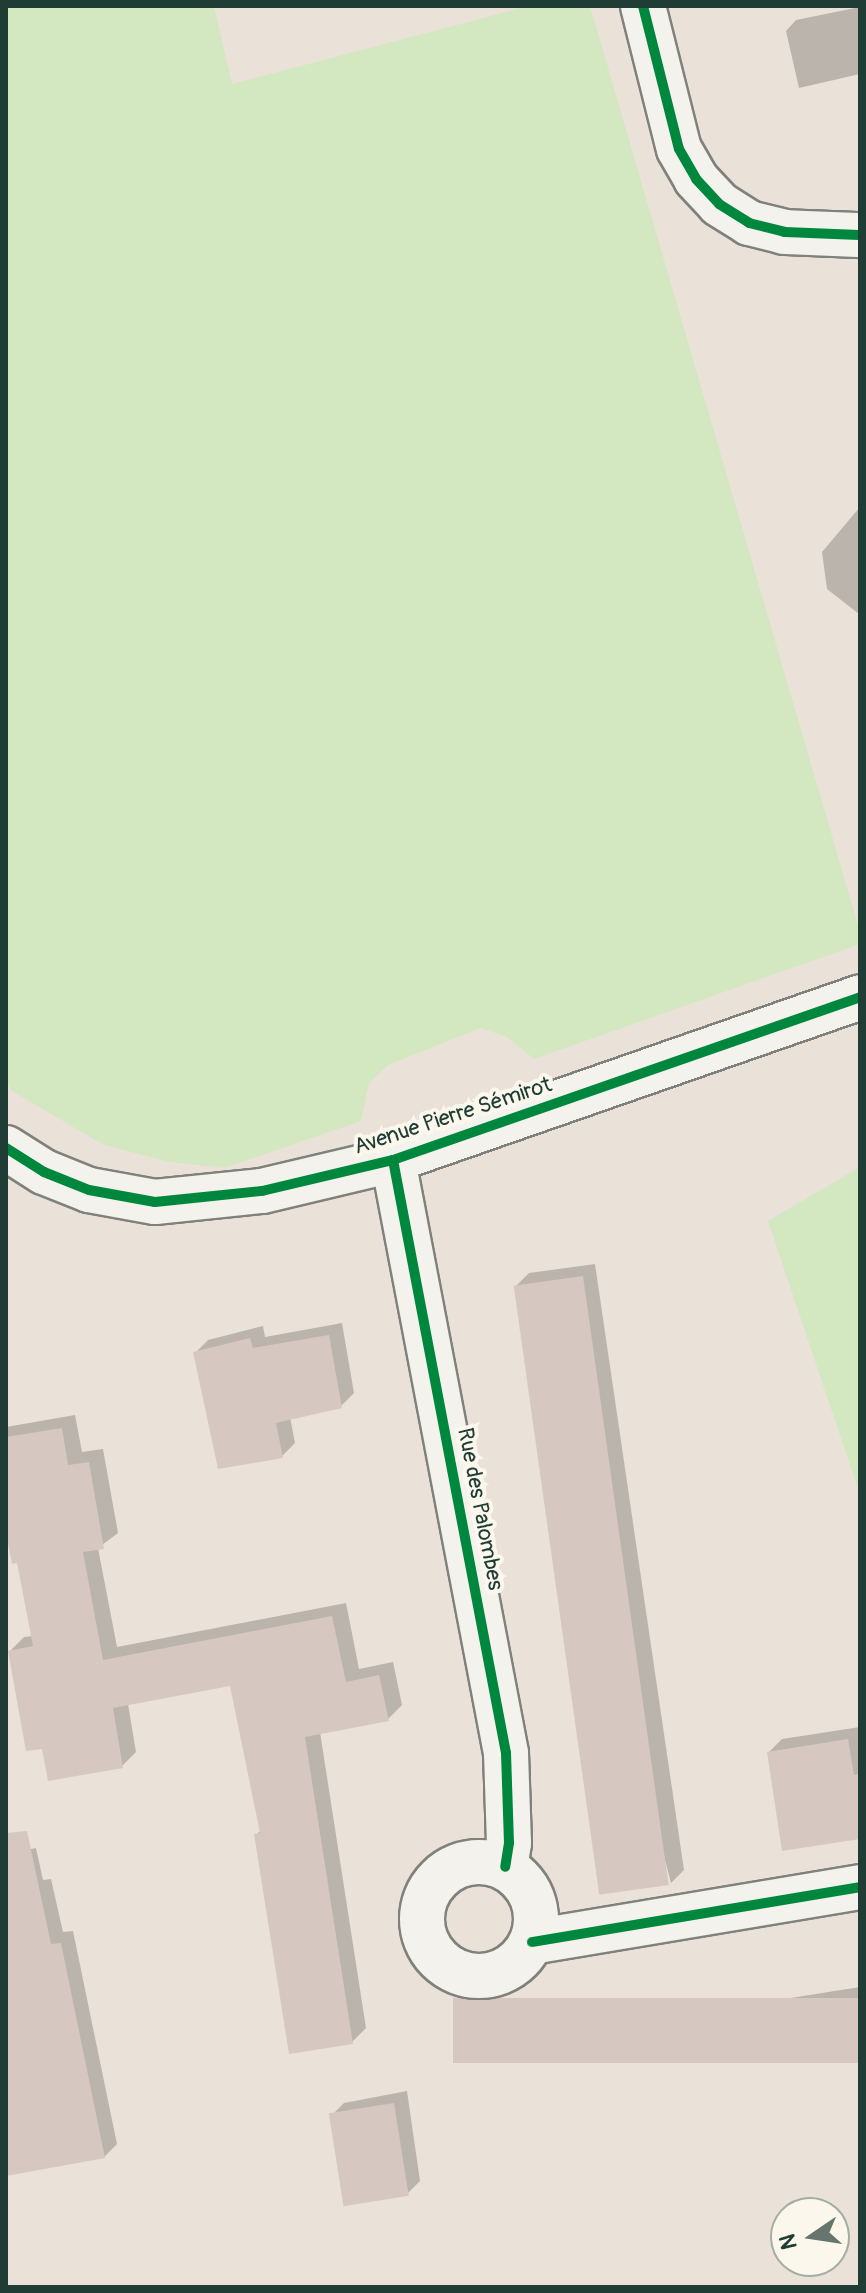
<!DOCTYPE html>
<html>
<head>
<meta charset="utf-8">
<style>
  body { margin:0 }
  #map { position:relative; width:866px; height:2293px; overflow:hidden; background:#eae1d9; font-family:Pangolin,sans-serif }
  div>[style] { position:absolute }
  .green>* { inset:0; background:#d3e8c0 }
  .shadow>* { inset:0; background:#0003 }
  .building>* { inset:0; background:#d6c8c0; transform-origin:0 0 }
  .roads { filter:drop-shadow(2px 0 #80817c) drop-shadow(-2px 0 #80817c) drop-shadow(0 2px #80817c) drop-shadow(0 -2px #80817c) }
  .minor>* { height:44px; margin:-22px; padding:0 22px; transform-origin:22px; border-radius:22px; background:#f4f2ed }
  .minor>.ring { margin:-22px; padding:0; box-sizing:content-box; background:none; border:44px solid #f4f2ed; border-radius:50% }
  .cycleway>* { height:10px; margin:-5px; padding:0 5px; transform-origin:5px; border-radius:5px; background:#00873e }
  span { translate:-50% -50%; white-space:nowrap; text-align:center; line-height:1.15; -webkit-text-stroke:8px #fbf7ec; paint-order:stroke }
  .street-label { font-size:22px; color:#1f3d34 }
  .frame { position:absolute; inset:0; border:8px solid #1f3d34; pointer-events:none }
  .north { position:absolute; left:770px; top:2197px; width:80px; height:80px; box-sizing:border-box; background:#fbf7ec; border:2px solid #a3ada2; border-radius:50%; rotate:257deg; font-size:22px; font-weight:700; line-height:32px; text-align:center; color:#1f3d34 }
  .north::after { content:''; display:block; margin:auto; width:28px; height:36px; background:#66766e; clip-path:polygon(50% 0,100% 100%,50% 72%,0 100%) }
</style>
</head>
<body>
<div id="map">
  <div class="green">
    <i style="clip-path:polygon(6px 6px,214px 6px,232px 84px,529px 6px,590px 6px,860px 932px,860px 944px,534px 1059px,507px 1037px,481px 1028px,388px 1065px,369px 1083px,361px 1121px,224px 1168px,170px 1162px,104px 1145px,12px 1091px,6px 1082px)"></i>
    <i style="clip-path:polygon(860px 1167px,860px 1495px,768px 1221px)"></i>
  </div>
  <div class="shadow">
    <i style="clip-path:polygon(860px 7px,860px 74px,799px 88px,786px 31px,796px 20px)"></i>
    <i style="clip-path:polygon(860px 507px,860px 614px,859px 614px,827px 589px,822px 552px)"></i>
    <i style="clip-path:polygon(595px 1264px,684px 1870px,671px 1883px,516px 1286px,529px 1273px)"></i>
    <i style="clip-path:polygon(342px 1323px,354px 1393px,341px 1406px,290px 1417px,295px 1443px,282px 1456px,195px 1353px,208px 1340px,263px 1326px,265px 1337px)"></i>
    <i style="clip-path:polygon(75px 1415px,82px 1452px,103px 1449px,118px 1533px,98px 1548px,117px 1647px,346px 1603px,359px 1669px,393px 1662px,402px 1705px,388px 1719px,320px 1732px,366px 2028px,352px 2042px,256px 1835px,261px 1830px,232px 1684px,128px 1704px,136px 1752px,122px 1766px,44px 1746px,10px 1651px,24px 1637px,33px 1636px,19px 1561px,6px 1520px,6px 1427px)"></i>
    <i style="clip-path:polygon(860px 1727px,860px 1837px,769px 1752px,782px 1739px)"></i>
    <i style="clip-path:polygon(36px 1848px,43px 1880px,51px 1879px,63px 1932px,73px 1931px,117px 2144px,104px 2157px,6px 2174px,6px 1854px)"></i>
    <i style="clip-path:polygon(860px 1987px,860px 2062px,460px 2061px,473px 2048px)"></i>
    <i style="clip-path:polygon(407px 2091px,420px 2181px,407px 2194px,331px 2116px,344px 2103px)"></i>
  </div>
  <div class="building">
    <i style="left:583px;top:1276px;width:615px;height:70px;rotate:82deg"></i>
    <i style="clip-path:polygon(329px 1335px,342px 1408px,276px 1423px,283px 1458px,218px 1469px,193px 1352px,250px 1338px,253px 1348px)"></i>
    <i style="clip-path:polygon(62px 1428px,68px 1465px,89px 1462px,104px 1549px,83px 1552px,103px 1660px,332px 1616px,346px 1682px,379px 1675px,389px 1721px,305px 1737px,353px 2044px,289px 2054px,254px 1834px,260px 1833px,230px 1686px,113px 1708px,123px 1768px,48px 1781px,42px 1749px,26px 1751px,8px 1651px,33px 1646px,17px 1563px,12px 1564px,6px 1532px,6px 1437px)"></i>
    <i style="clip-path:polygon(848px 1739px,854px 1775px,860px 1774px,860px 1839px,782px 1851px,767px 1752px)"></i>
    <i style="clip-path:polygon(27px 1831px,51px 1944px,61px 1943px,105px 2158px,6px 2176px,6px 1833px)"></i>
    <i style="left:860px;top:1998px;width:65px;height:407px;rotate:90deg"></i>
    <i style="left:394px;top:2103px;width:94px;height:66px;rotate:81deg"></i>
  </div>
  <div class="roads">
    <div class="minor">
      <i style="left:643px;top:6px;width:147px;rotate:75.9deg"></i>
      <i style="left:679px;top:149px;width:34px;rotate:60deg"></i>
      <i style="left:696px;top:179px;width:34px;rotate:47deg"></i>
      <i style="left:719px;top:204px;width:36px;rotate:32deg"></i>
      <i style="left:749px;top:223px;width:36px;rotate:14deg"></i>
      <i style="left:784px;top:232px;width:76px;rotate:2.3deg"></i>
      <i style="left:6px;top:1148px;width:45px;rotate:32.3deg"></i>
      <i style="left:44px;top:1172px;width:48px;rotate:21.8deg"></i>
      <i style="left:89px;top:1190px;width:67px;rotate:10.3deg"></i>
      <i style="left:155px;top:1202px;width:108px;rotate:-5.9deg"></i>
      <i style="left:262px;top:1191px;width:135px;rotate:-13.3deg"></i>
      <i style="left:393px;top:1160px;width:495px;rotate:-19.2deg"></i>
      <i style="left:393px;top:1160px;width:604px;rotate:79.21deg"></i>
      <i style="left:506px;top:1753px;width:90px;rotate:88.1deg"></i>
      <i style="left:509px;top:1843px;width:24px;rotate:99deg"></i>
      <i class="ring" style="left:422px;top:1862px;width:70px;height:70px"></i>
      <i style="left:532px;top:1942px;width:333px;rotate:-9.5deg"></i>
    </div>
  </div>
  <div class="cycleway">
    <i style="left:643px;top:6px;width:147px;rotate:75.9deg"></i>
    <i style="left:679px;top:149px;width:34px;rotate:60deg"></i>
    <i style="left:696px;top:179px;width:34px;rotate:47deg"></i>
    <i style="left:719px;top:204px;width:36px;rotate:32deg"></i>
    <i style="left:749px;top:223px;width:36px;rotate:14deg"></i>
    <i style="left:784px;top:232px;width:76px;rotate:2.3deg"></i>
    <i style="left:6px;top:1148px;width:45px;rotate:32.3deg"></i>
    <i style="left:44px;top:1172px;width:48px;rotate:21.8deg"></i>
    <i style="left:89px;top:1190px;width:67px;rotate:10.3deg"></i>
    <i style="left:155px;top:1202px;width:108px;rotate:-5.9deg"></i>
    <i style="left:262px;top:1191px;width:135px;rotate:-13.3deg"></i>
    <i style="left:393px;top:1160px;width:495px;rotate:-19.2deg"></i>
    <i style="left:393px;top:1160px;width:604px;rotate:79.21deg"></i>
    <i style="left:506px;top:1753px;width:90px;rotate:88.1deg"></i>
    <i style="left:509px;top:1843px;width:24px;rotate:99deg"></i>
    <i style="left:532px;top:1942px;width:333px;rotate:-9.5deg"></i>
  </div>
  <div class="street-label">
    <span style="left:453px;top:1116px;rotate:-18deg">Avenue Pierre Sémirot</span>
    <span style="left:480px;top:1509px;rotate:79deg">Rue des Palombes</span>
  </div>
  <div class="frame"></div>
  <div class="north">N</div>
</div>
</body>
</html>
